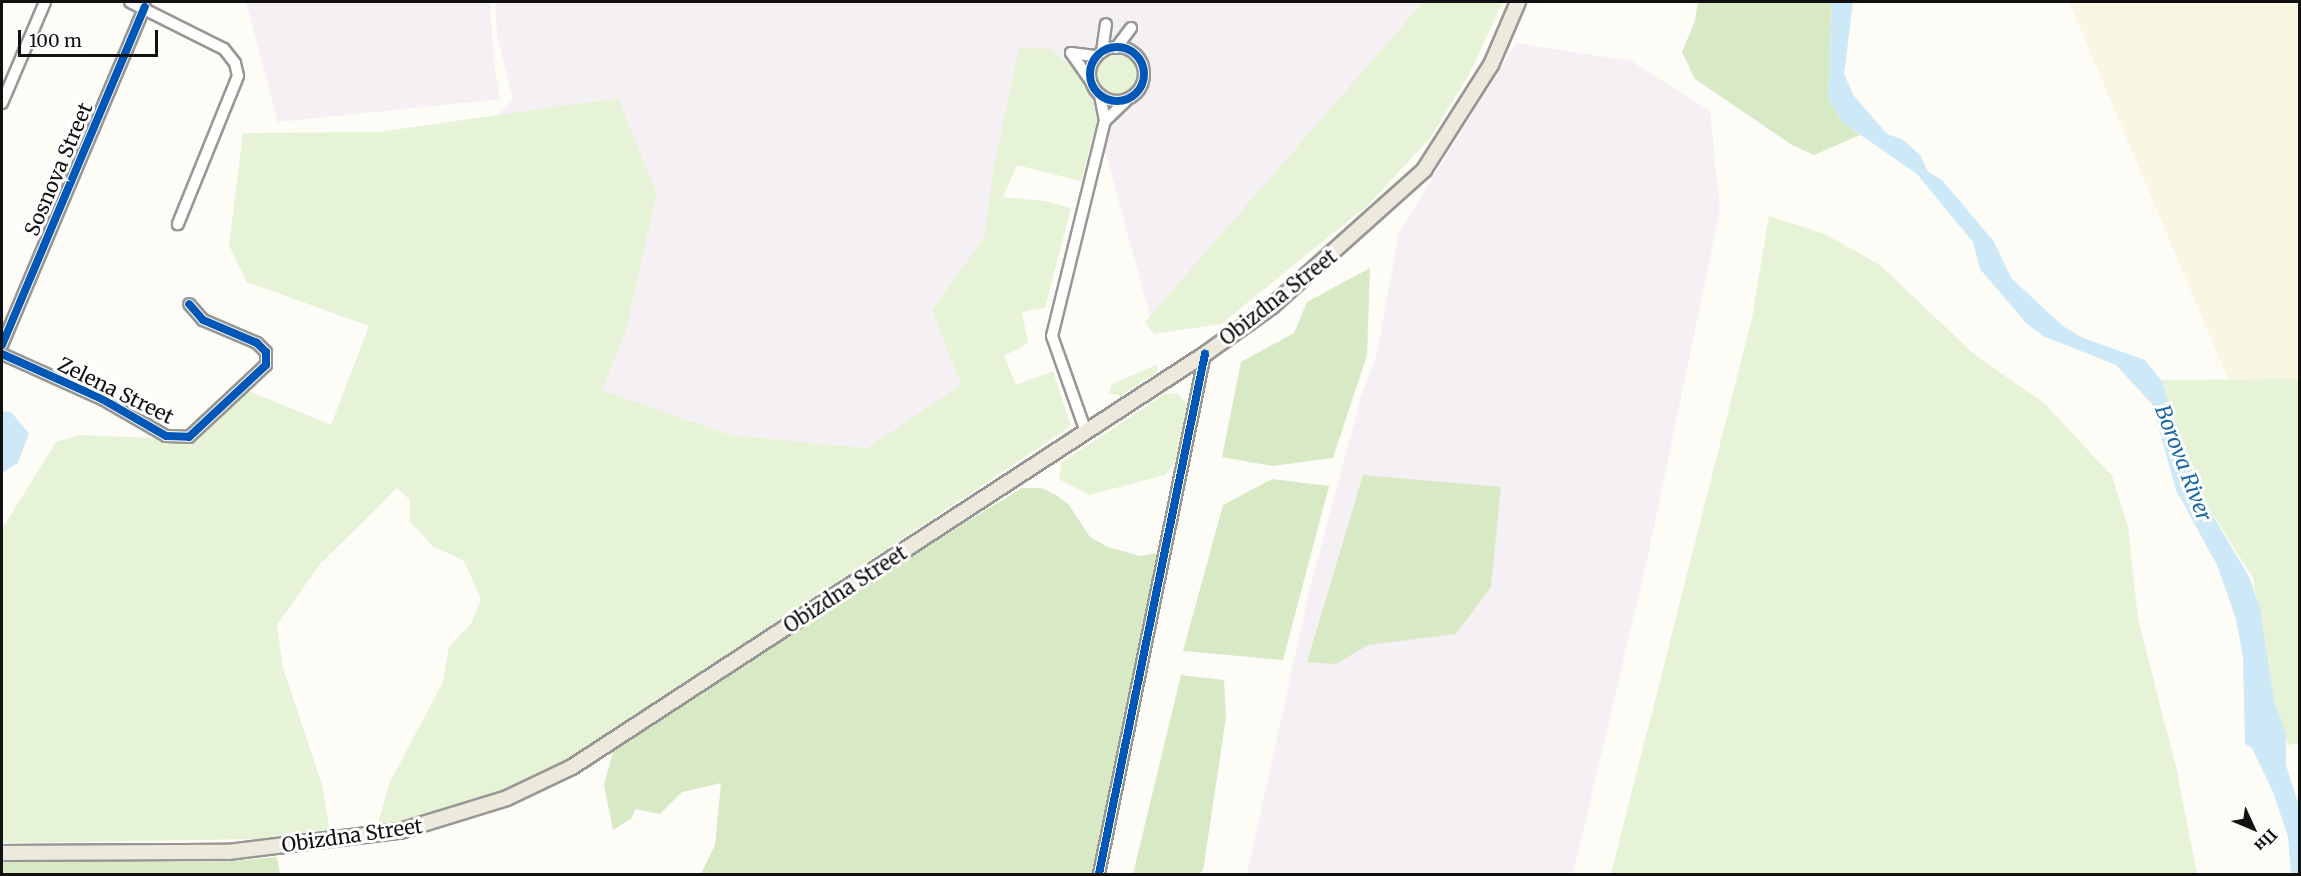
<!DOCTYPE html>
<html>
<head>
<meta charset="utf-8">
<style>
  body { margin:0 }
  #map { position:relative; width:2301px; height:876px; overflow:hidden; background:#fdfcf7; font-family:Merriweather,serif }
  div>[style] { position:absolute }
  .industrial>* { inset:0; background:#f5f0f3 }
  .farmland>* { inset:0; background:#f9f7e4 }
  .green>* { inset:0; background:#e7f3d7 }
  .round { border-radius:50% }
  .forest>* { inset:0; background:#d8eac5 }
  .water>* { inset:0; background:#cde8f7 }
  .roads { filter:drop-shadow(2px 0 #979795) drop-shadow(-2px 0 #979795) drop-shadow(0 2px #979795) drop-shadow(0 -2px #979795) }
  .minor>* { height:10px; margin:-5px; padding:0 5px; transform-origin:5px; border-radius:5px; background:#fffffe }
  .minor>.ring { margin:-5px; padding:0; box-sizing:content-box; background:none; border:10px solid #fffffe; border-radius:50% }
  .major>* { height:14px; margin:-7px; padding:0 7px; transform-origin:7px; border-radius:7px; background:#ede9dc }
  .cycleway>* { height:8px; margin:-4px; padding:0 4px; transform-origin:4px; border-radius:4px; background:#0057b8 }
  .cycleway>.ring { margin:-4px; padding:0; box-sizing:content-box; background:none; border:8px solid #0057b8; border-radius:50% }
  span { translate:-50% -50%; white-space:nowrap; text-align:center; line-height:1.15; -webkit-text-stroke:6px #fff; paint-order:stroke }
  .street-label { font-size:20px; color:#111 }
  .water-label { font-size:21px; color:#1768a6; font-style:italic }
  .frame { position:absolute; inset:0; border:3px solid #111; pointer-events:none }
  .north { position:absolute; left:2223px; top:798px; width:60px; height:60px; -webkit-text-stroke:4px #fff; paint-order:stroke; rotate:134deg; font-size:16px; font-weight:700; line-height:24px; text-align:center; color:#111 }
  .north::after { content:''; display:block; margin:auto; width:21px; height:27px; background:#111; clip-path:polygon(50% 0,100% 100%,50% 72%,0 100%) }
  .scale { position:absolute; left:18px; top:30px; width:140px; height:27px; box-sizing:border-box; border:3px solid #111; border-top:0; padding-left:8px; font-size:18px; line-height:21px; white-space:nowrap; color:#111; -webkit-text-stroke:4px #fff; paint-order:stroke }
</style>
</head>
<body>
<div id="map">
  <div class="industrial">
    <i style="clip-path:polygon(246px 2px,490px 2px,495px 73px,501px 99px,278px 122px)"></i>
    <i style="clip-path:polygon(495px 2px,1423px 2px,1151px 320px,1106px 154px,1020px 49px,994px 166px,984px 237px,932px 310px,961px 385px,867px 448px,730px 435px,602px 390px,626px 331px,657px 193px,618px 98px,494px 116px,513px 100px,497px 37px)"></i>
    <i style="clip-path:polygon(1516px 43px,1631px 61px,1710px 111px,1720px 210px,1646px 565px,1573px 874px,1247px 874px,1310px 588px,1361px 397px,1376px 357px,1399px 233px)"></i>
  </div>
  <div class="farmland">
    <i style="clip-path:polygon(2069px 2px,2299px 2px,2299px 379px,2228px 379px)"></i>
  </div>
  <div class="green">
    <i style="clip-path:polygon(1423px 2px,1503px 2px,1469px 74px,1431px 137px,1368px 205px,1221px 324px,1154px 334px,1145px 322px)"></i>
    <i style="clip-path:polygon(1019px 48px,1050px 49px,1076px 71px,1091px 96px,1097px 120px,1081px 181px,1017px 165px,1003px 197px,1045px 201px,1071px 208px,1045px 308px,1022px 312px,1028px 343px,1004px 356px,1016px 385px,1053px 371px,1071px 426px,609px 734px,543px 774px,508px 792px,377px 827px,390px 782px,443px 682px,449px 647px,472px 622px,481px 599px,464px 561px,433px 546px,410px 522px,410px 500px,397px 488px,320px 564px,277px 625px,283px 668px,323px 788px,330px 832px,262px 839px,2px 843px,2px 529px,56px 442px,81px 435px,198px 440px,249px 391px,331px 425px,369px 326px,247px 282px,229px 245px,243px 133px,378px 132px,618px 98px,657px 193px,626px 331px,602px 390px,730px 435px,867px 448px,961px 385px,932px 310px,984px 237px,994px 166px)"></i>
    <i class="round" style="left:1096px;top:54px;width:42px;height:42px"></i>
    <i style="clip-path:polygon(1769px 216px,1825px 234px,1880px 265px,1976px 356px,2044px 403px,2112px 476px,2128px 527px,2138px 619px,2176px 767px,2197px 874px,1611px 874px,1752px 318px)"></i>
    <i style="clip-path:polygon(1156px 365px,1158px 371px,1121px 396px,1109px 393px,1112px 384px)"></i>
    <i style="clip-path:polygon(2299px 379px,2299px 743px,2288px 745px,2274px 701px,2253px 578px,2201px 495px,2161px 380px)"></i>
    <i style="clip-path:polygon(1177px 393px,1188px 406px,1176px 460px,1165px 475px,1089px 495px,1059px 479px,1062px 462px,1165px 394px)"></i>
  </div>
  <div class="forest">
    <i style="clip-path:polygon(1698px 2px,1832px 2px,1828px 98px,1842px 122px,1860px 135px,1814px 155px,1792px 145px,1695px 79px,1682px 52px,1695px 21px)"></i>
    <i style="clip-path:polygon(1370px 268px,1367px 355px,1333px 458px,1272px 466px,1222px 457px,1241px 362px,1294px 333px,1307px 302px)"></i>
    <i style="clip-path:polygon(1363px 475px,1501px 487px,1491px 587px,1456px 634px,1368px 645px,1336px 664px,1307px 662px)"></i>
    <i style="clip-path:polygon(1272px 479px,1329px 486px,1283px 660px,1183px 651px,1223px 505px)"></i>
    <i style="clip-path:polygon(1022px 488px,1042px 488px,1056px 495px,1069px 505px,1090px 537px,1108px 547px,1140px 556px,1158px 553px,1093px 874px,701px 874px,715px 845px,721px 783px,682px 792px,660px 814px,635px 809px,632px 818px,613px 830px,604px 785px,613px 752px,863px 585px)"></i>
    <i style="clip-path:polygon(1181px 675px,1224px 680px,1226px 717px,1203px 871px,1196px 874px,1133px 874px)"></i>
    <i style="clip-path:polygon(277px 857px,280px 874px,2px 874px,2px 859px,233px 861px)"></i>
  </div>
  <div class="water">
    <i style="clip-path:polygon(1832px 2px,1853px 2px,1844px 74px,1854px 96px,1887px 134px,1902px 139px,1920px 155px,1928px 172px,1942px 180px,1994px 242px,2011px 278px,2063px 326px,2083px 338px,2145px 360px,2161px 380px,2201px 495px,2250px 579px,2260px 609px,2274px 701px,2286px 734px,2286px 765px,2299px 806px,2299px 874px,2291px 874px,2288px 837px,2273px 792px,2252px 748px,2245px 744px,2243px 657px,2236px 619px,2217px 565px,2176px 490px,2152px 404px,2116px 365px,2043px 336px,2027px 324px,1980px 269px,1973px 242px,1917px 174px,1842px 122px,1828px 98px)"></i>
    <i style="clip-path:polygon(2px 411px,11px 412px,29px 433px,18px 463px,2px 473px)"></i>
  </div>
  <div class="roads">
    <div class="minor">
      <i style="left:130px;top:2px;width:105px;rotate:26.6deg"></i>
      <i style="left:224px;top:49px;width:18px;rotate:52deg"></i>
      <i style="left:235px;top:63px;width:13px;rotate:77deg"></i>
      <i style="left:238px;top:76px;width:160px;rotate:112.1deg"></i>
      <i class="ring" style="left:1090px;top:47px;width:44px;height:44px"></i>
      <i style="left:1116px;top:48px;width:25px;rotate:-53deg"></i>
      <i style="left:1102px;top:52px;width:28px;rotate:-82deg"></i>
      <i style="left:1090px;top:80px;width:33px;rotate:-125deg"></i>
      <i style="left:1071px;top:53px;width:26px;rotate:7deg"></i>
      <i style="left:1100px;top:95px;width:26px;rotate:79deg"></i>
      <i style="left:1105px;top:121px;width:29px;rotate:-44deg"></i>
      <i style="left:2px;top:103px;width:110px;rotate:-66.9deg"></i>
      <i style="left:2px;top:345px;width:367px;rotate:-67.1deg"></i>
      <i style="left:2px;top:354px;width:110px;rotate:24.2deg"></i>
      <i style="left:102px;top:399px;width:74px;rotate:30deg"></i>
      <i style="left:166px;top:436px;width:23px;rotate:2deg"></i>
      <i style="left:189px;top:437px;width:105px;rotate:-43.1deg"></i>
      <i style="left:266px;top:365px;width:13px;rotate:-90deg"></i>
      <i style="left:266px;top:352px;width:13px;rotate:-135deg"></i>
      <i style="left:257px;top:343px;width:59px;rotate:-156.9deg"></i>
      <i style="left:203px;top:320px;width:21px;rotate:-131deg"></i>
      <i style="left:1086px;top:432px;width:102px;rotate:-109.5deg"></i>
      <i style="left:1052px;top:336px;width:221px;rotate:-76.2deg"></i>
      <i style="left:1099px;top:874px;width:531px;rotate:-78.48deg"></i>
    </div>
    <div class="major">
      <i style="left:2px;top:853px;width:226px;rotate:-0.3deg"></i>
      <i style="left:228px;top:852px;width:173px;rotate:-7deg"></i>
      <i style="left:400px;top:831px;width:112px;rotate:-17.1deg"></i>
      <i style="left:507px;top:798px;width:72px;rotate:-25.5deg"></i>
      <i style="left:572px;top:767px;width:756px;rotate:-33.12deg"></i>
      <i style="left:1205px;top:354px;width:82px;rotate:-35.6deg"></i>
      <i style="left:1272px;top:306px;width:204px;rotate:-41.8deg"></i>
      <i style="left:1424px;top:170px;width:125px;rotate:-57.5deg"></i>
      <i style="left:1491px;top:65px;width:69px;rotate:-66.8deg"></i>
    </div>
  </div>
  <div class="cycleway">
    <i class="ring" style="left:1090px;top:47px;width:46px;height:46px"></i>
    <i style="left:2px;top:345px;width:367px;rotate:-67.1deg"></i>
    <i style="left:2px;top:354px;width:110px;rotate:24.2deg"></i>
    <i style="left:102px;top:399px;width:74px;rotate:30deg"></i>
    <i style="left:166px;top:436px;width:23px;rotate:2deg"></i>
    <i style="left:189px;top:437px;width:105px;rotate:-43.1deg"></i>
    <i style="left:266px;top:365px;width:13px;rotate:-90deg"></i>
    <i style="left:266px;top:352px;width:13px;rotate:-135deg"></i>
    <i style="left:257px;top:343px;width:59px;rotate:-156.9deg"></i>
    <i style="left:203px;top:320px;width:21px;rotate:-131deg"></i>
    <i style="left:1099px;top:874px;width:531px;rotate:-78.48deg"></i>
  </div>
  <div class="street-label">
    <span style="left:58px;top:169px;rotate:-67deg">Sosnova Street</span>
    <span style="left:1278px;top:297px;rotate:-38deg">Obizdna Street</span>
    <span style="left:116px;top:390px;rotate:26deg">Zelena Street</span>
    <span style="left:845px;top:589px;rotate:-33deg">Obizdna Street</span>
    <span style="left:352px;top:835px;rotate:-8deg">Obizdna Street</span>
  </div>
  <div class="water-label">
    <span style="left:2183px;top:463px;rotate:69deg">Borova River</span>
  </div>
  <div class="frame"></div>
  <div class="north">Пн</div>
  <div class="scale">100 m</div>
</div>
</body>
</html>
